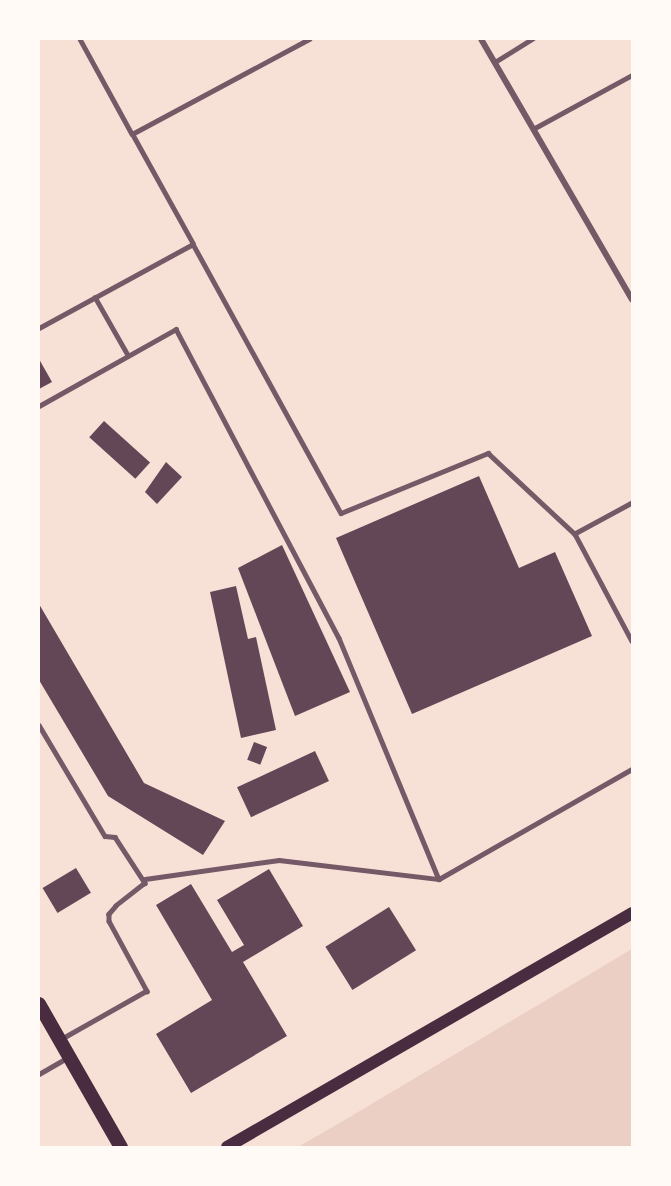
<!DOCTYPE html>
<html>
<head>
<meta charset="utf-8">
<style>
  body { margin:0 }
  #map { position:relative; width:671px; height:1186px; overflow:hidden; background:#f7e1d7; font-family:"Noto Sans",sans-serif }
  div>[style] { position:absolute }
  .green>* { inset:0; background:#ebcfc5 }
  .building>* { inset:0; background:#644757; transform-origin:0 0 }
  .service>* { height:4.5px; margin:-2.25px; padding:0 2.25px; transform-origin:2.25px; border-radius:2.25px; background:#755966 }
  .minor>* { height:6px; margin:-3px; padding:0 3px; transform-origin:3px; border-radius:3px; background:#755966 }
  .secondary>* { height:12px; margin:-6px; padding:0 6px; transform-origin:6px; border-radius:6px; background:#4a2c40 }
  .primary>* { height:14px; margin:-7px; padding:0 7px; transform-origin:7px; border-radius:7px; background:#4a2c40 }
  span { translate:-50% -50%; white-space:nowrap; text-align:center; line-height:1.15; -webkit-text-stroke:6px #fffaf5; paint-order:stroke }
  .frame { position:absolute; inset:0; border:40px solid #fffaf5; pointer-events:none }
</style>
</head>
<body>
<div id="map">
  <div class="green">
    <i style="clip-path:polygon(632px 949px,632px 1147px,298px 1147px,348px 1118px)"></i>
  </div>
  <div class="building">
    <i style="clip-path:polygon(39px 359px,52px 382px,39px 389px)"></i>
    <i style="left:104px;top:421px;width:62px;height:22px;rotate:42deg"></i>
    <i style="clip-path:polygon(166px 462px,182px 477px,157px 504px,145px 492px)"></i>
    <i style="clip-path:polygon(479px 476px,519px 568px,555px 552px,592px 636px,412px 714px,336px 538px)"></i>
    <i style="clip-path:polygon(282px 545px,350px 692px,295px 716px,238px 568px)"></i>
    <i style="clip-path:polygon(236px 586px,248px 639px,256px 637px,276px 730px,241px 738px,210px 592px)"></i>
    <i style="clip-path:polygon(39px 604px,144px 783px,225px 821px,203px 855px,108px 796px,39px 680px)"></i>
    <i style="left:254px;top:742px;width:14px;height:19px;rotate:21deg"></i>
    <i style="left:315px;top:751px;width:33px;height:86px;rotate:65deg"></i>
    <i style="left:76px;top:868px;width:29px;height:39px;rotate:59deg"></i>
    <i style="clip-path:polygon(269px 869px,303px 926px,243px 962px,287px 1036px,191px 1093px,156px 1034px,212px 1000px,156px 905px,191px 884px,232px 952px,244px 945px,217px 900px)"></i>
    <i style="left:389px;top:907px;width:51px;height:75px;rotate:58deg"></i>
  </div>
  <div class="service">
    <i style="left:80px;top:39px;width:108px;rotate:61.3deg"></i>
    <i style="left:132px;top:134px;width:201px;rotate:-28.2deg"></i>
    <i style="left:495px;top:62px;width:44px;rotate:-31.9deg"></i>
    <i style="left:533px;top:129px;width:113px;rotate:-28.6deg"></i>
    <i style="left:193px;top:244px;width:307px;rotate:61.2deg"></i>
    <i style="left:341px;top:513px;width:159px;rotate:-22.2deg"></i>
    <i style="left:488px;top:453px;width:119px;rotate:43deg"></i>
    <i style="left:95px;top:297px;width:67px;rotate:60.4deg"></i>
    <i style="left:39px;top:328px;width:175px;rotate:-28.6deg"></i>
    <i style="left:193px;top:244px;width:126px;rotate:-119deg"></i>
    <i style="left:39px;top:406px;width:157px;rotate:-29.3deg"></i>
    <i style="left:176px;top:329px;width:349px;rotate:62.2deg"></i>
    <i style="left:339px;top:638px;width:261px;rotate:67.5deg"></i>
    <i style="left:439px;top:879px;width:222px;rotate:-29.7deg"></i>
    <i style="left:632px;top:503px;width:65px;rotate:151.5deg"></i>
    <i style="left:575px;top:534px;width:121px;rotate:62deg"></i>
    <i style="left:39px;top:725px;width:129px;rotate:59.3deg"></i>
    <i style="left:105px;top:836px;width:10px;rotate:6deg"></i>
    <i style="left:115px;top:837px;width:55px;rotate:56.9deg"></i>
    <i style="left:145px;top:883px;width:37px;rotate:142deg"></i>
    <i style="left:116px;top:906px;width:11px;rotate:131deg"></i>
    <i style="left:109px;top:914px;width:7px;rotate:90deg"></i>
    <i style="left:109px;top:921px;width:80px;rotate:61.5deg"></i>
    <i style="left:147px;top:991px;width:98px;rotate:150.5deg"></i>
    <i style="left:145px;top:879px;width:135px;rotate:-8.1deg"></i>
    <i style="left:279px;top:860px;width:161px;rotate:6.8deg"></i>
    <i style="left:39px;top:1074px;width:32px;rotate:-30deg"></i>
  </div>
  <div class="minor">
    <i style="left:481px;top:39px;width:301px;rotate:59.9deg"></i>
  </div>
  <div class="secondary">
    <i style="left:227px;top:1147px;width:468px;rotate:-30deg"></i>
  </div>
  <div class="primary">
    <i style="left:39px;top:1004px;width:165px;rotate:60.2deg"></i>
  </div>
  <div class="frame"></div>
</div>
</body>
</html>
